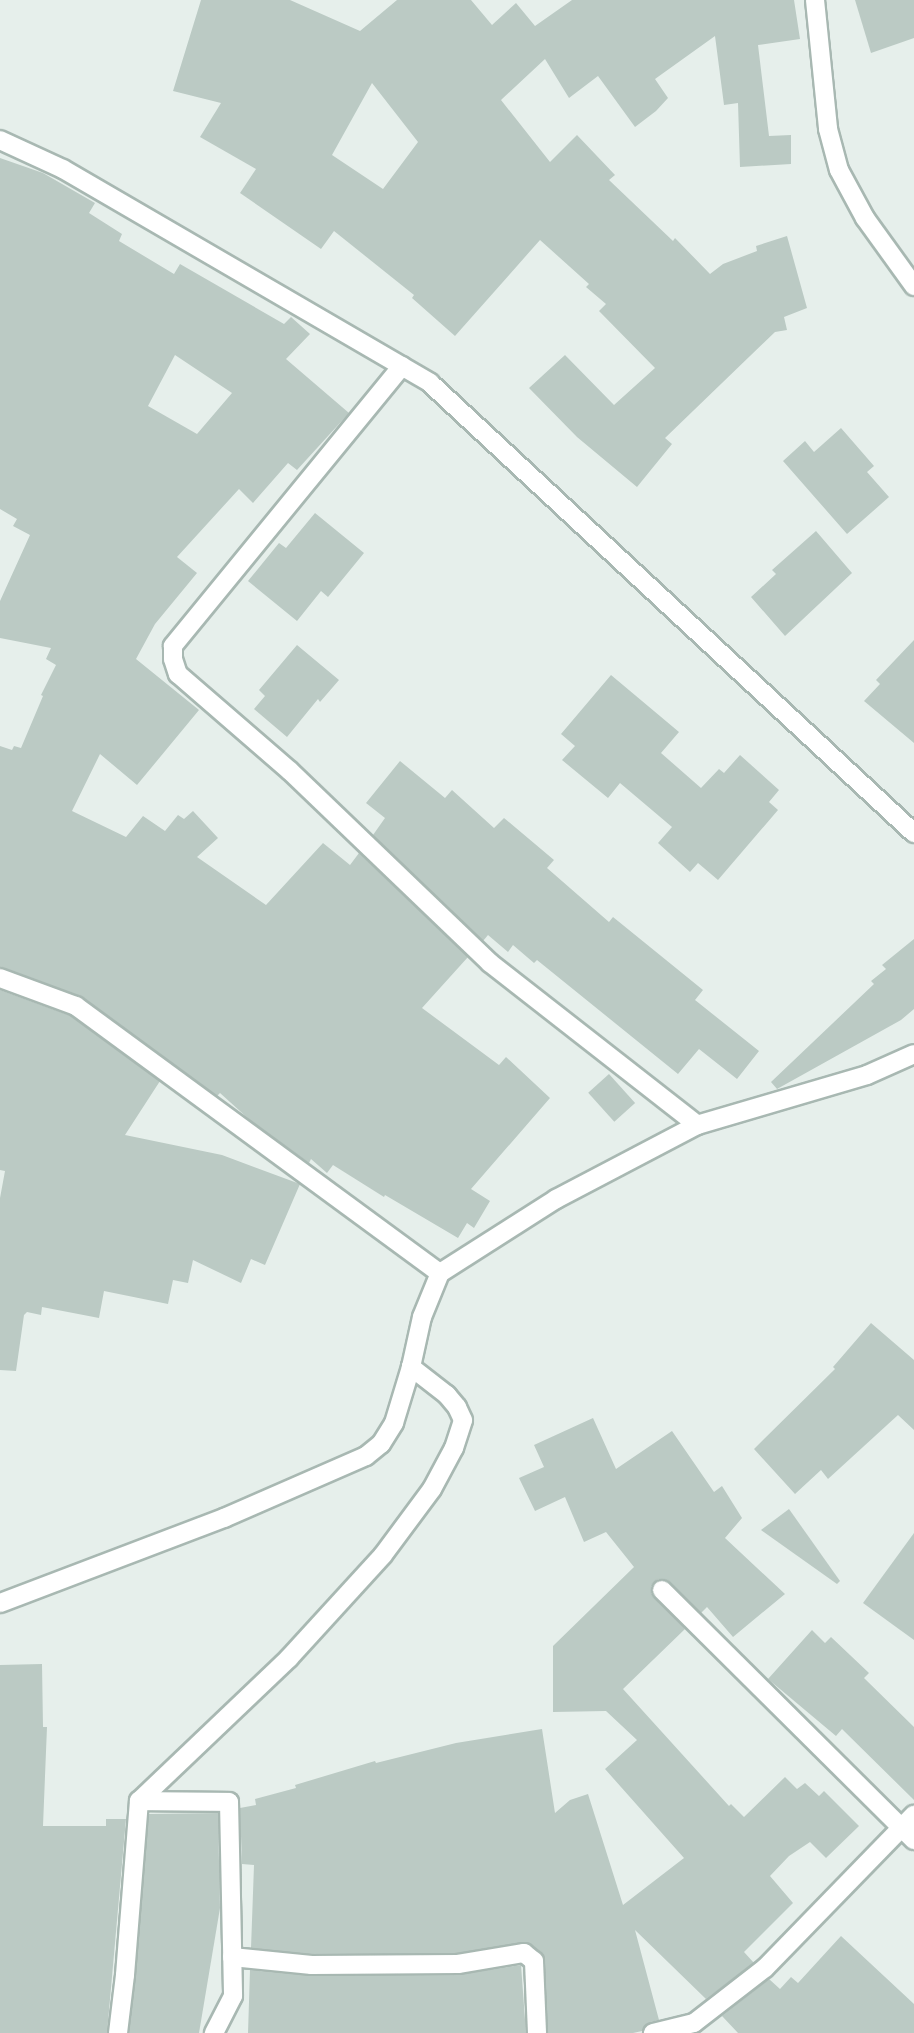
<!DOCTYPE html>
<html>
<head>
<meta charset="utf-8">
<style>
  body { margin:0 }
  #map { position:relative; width:914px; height:2033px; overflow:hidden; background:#e6efeb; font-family:Figtree,sans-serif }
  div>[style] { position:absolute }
  .building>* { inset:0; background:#bbcac4; transform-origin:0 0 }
  .roads { filter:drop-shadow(2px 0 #a8b8b2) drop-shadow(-2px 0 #a8b8b2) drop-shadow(0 2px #a8b8b2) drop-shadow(0 -2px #a8b8b2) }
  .street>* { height:18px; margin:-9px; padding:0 9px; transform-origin:9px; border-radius:9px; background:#fff }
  span { translate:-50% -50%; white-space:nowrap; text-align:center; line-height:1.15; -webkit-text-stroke:5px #f7fbf9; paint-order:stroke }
</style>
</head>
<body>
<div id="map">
  <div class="building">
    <i style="clip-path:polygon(evenodd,201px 0,290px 0,360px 31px,397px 0,471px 0,492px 25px,516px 3px,535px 26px,572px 0,794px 0,800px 39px,758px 45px,769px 136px,791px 135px,791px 164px,740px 167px,738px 103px,724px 105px,715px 36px,655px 79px,668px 98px,656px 111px,635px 127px,598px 76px,569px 98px,545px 59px,501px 100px,550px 162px,577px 135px,615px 175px,609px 180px,673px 241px,675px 238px,710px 274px,723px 264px,757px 251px,756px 246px,787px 236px,807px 308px,784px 317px,787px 330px,775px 332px,665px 438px,672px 444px,637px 487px,577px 437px,529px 388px,565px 355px,614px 405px,655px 368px,599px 311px,606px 304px,586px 287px,589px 284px,540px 240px,455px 336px,412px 298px,414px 295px,334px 231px,321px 249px,240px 193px,256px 169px,200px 137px,221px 103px,173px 91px,201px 0,372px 83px,418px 142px,383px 189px,332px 155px,372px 83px)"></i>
    <i style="clip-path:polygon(855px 0,914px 0,914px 38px,871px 53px)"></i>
    <i style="clip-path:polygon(evenodd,0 158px,43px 173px,95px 203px,89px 213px,122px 234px,119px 241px,174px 274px,180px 264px,284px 324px,291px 317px,310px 334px,286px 359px,349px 413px,297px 470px,288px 463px,253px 503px,239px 489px,177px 557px,197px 573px,155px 624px,136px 659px,199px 710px,137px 785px,100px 754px,72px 811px,126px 837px,143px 816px,165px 831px,178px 815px,184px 819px,193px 811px,218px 838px,197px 857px,266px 905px,323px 843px,350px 865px,359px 853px,468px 957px,422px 1008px,499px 1065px,506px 1057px,550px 1098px,471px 1189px,490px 1201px,474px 1228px,467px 1223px,458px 1238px,385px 1195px,384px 1197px,333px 1165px,327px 1173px,311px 1159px,309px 1163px,251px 1121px,220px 1093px,217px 1096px,82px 997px,0 967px,0 746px,12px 750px,14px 746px,21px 748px,43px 696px,41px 695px,56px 665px,46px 659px,51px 648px,0 638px,0 601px,30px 535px,13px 526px,17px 519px,0 509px,0 158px,175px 355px,232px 393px,197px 434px,148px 406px,175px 355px)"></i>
    <i style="clip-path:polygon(841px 428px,874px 466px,867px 472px,889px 497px,847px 534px,783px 461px,805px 441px,814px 452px)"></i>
    <i style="clip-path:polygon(315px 513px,364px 553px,328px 597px,321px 591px,297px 621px,248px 581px,279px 543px,286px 548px)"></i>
    <i style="clip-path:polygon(816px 531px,852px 573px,785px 636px,751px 597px,776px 574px,772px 570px)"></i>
    <i style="clip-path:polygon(914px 640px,914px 743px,864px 701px,880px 684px,876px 680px)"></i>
    <i style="clip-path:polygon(297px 645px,339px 680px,320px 702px,318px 699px,287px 737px,254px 709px,265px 696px,259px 690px)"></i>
    <i style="clip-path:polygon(611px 675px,679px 732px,661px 753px,701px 788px,719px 769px,724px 773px,740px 755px,779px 790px,769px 802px,778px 810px,718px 880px,698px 863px,690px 872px,658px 843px,672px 827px,620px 783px,608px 798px,562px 760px,575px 746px,561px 734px)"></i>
    <i style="clip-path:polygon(400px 761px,445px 798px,452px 790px,494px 828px,504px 818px,554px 860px,547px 868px,609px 922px,613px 917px,703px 990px,695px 1000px,759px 1051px,737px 1079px,699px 1049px,678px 1074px,537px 960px,534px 963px,513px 945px,508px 952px,488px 935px,483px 941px,373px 835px,385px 818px,366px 803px)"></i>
    <i style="clip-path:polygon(914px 939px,914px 1009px,901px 1020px,777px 1089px,771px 1082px,874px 984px,871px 981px,886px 969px,882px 965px)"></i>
    <i style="clip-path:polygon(0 990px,71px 1016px,160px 1081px,125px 1135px,222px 1155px,300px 1184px,265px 1265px,251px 1259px,241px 1283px,193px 1260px,188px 1283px,173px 1280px,168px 1304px,104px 1291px,99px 1318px,42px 1307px,41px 1315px,27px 1312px,24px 1315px,16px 1371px,0 1370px,0 1198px,5px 1171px,0 1170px)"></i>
    <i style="left:609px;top:1074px;width:39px;height:28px;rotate:48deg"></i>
    <i style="clip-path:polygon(871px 1323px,914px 1360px,914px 1430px,898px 1415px,828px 1479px,821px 1470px,795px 1494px,754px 1449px,835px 1369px,833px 1367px)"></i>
    <i style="clip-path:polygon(593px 1418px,616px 1469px,672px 1431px,714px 1492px,722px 1486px,742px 1518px,725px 1538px,785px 1594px,733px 1637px,707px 1607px,701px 1613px,670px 1582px,658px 1579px,651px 1587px,651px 1593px,685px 1629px,623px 1689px,729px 1806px,731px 1804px,744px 1817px,785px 1777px,797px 1789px,805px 1783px,819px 1796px,824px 1791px,859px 1826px,826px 1858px,810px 1842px,789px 1856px,770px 1876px,793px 1903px,744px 1952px,754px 1963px,706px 1999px,635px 1930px,659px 2020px,650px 2022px,642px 2031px,633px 2033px,548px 2033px,545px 1960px,541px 1952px,526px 1942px,457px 1953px,313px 1954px,251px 1948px,254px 1865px,242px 1864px,240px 1808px,256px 1805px,255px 1799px,296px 1788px,295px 1785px,375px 1761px,376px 1763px,456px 1743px,542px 1729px,555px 1813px,570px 1800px,588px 1794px,623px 1905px,684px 1858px,605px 1769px,637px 1740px,606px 1711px,553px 1712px,553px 1646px,634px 1567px,606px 1532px,584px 1542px,565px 1497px,535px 1511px,519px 1478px,544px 1467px,534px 1445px)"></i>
    <i style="clip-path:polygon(789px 1509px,840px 1581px,837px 1584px,761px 1530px)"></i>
    <i style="clip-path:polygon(914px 1533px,914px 1640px,863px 1603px)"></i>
    <i style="clip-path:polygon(812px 1630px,825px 1643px,831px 1637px,869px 1673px,864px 1678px,914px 1727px,914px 1800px,842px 1729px,836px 1736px,768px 1679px)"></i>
    <i style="clip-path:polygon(42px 1664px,43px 1727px,47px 1727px,43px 1826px,106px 1826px,106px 1819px,126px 1819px,107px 2033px,0 2033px,0 1665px)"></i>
    <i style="clip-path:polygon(218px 1813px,220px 1908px,199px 2033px,129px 2033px,149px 1814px)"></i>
    <i style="clip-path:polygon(841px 1936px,914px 2004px,914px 2033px,738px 2033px,722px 2016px,769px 1979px,780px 1989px,791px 1977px,798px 1983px)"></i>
    <i style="clip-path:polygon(521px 1965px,526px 2033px,248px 2033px,250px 1970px,312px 1976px,458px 1975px)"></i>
  </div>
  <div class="roads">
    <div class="street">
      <i style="left:815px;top:0;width:130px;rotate:84.2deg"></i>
      <i style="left:828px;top:129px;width:42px;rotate:75deg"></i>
      <i style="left:839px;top:170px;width:55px;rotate:61.6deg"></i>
      <i style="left:865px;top:218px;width:84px;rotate:54.2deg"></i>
      <i style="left:0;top:140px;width:69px;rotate:24.7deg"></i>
      <i style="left:63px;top:169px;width:425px;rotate:30.2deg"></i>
      <i style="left:430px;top:383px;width:661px;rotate:42.92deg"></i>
      <i style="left:402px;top:366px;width:362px;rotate:129.3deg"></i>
      <i style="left:173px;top:646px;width:13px;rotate:90deg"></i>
      <i style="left:173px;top:659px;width:16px;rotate:72deg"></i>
      <i style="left:178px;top:674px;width:148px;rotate:40.9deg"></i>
      <i style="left:290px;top:771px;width:277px;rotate:43.8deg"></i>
      <i style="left:490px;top:963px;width:263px;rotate:38deg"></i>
      <i style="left:0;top:978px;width:81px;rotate:20.2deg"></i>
      <i style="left:76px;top:1006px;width:451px;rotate:36.3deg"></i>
      <i style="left:662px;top:1590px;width:355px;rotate:44.8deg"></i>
      <i style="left:0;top:1603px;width:240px;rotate:-20.8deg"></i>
      <i style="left:224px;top:1518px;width:155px;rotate:-23.6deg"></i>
      <i style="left:366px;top:1456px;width:19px;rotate:-39deg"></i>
      <i style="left:381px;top:1444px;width:25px;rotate:-58deg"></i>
      <i style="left:394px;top:1423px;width:59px;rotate:-73.1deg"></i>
      <i style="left:411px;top:1367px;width:51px;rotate:-77.6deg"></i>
      <i style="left:422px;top:1317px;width:48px;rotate:-67.8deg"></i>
      <i style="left:440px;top:1273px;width:138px;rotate:-32.5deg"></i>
      <i style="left:556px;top:1199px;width:159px;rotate:-27.7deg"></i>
      <i style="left:697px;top:1125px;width:177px;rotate:-16.4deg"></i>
      <i style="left:867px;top:1075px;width:51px;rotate:-24.1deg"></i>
      <i style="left:139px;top:1801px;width:90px;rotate:0.6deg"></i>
      <i style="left:229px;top:1802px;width:194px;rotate:88.8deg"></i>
      <i style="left:233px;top:1996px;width:42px;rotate:117.2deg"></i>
      <i style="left:232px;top:1957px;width:80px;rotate:5.7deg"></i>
      <i style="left:312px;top:1965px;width:146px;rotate:-0.4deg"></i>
      <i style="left:458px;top:1964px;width:67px;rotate:-9.5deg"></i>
      <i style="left:524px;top:1953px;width:13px;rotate:39deg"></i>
      <i style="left:534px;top:1961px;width:72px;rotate:87.6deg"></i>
      <i style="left:118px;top:2033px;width:58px;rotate:-83.1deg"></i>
      <i style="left:125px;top:1975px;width:175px;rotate:-85.4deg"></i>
      <i style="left:139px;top:1801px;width:207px;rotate:-43.6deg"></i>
      <i style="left:289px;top:1658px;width:139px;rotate:-47.6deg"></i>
      <i style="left:383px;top:1555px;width:82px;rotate:-53.4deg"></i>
      <i style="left:432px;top:1489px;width:47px;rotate:-61.8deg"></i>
      <i style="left:454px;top:1448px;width:29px;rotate:-72deg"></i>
      <i style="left:463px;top:1420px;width:14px;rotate:-115deg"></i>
      <i style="left:457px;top:1407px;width:16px;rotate:-130deg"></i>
      <i style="left:447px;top:1395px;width:46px;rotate:-142.1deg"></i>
      <i style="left:653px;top:2033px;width:42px;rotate:-13.7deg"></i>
      <i style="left:694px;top:2023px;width:90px;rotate:-37.8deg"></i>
      <i style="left:765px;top:1968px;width:214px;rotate:-45.8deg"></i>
    </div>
  </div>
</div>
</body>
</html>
